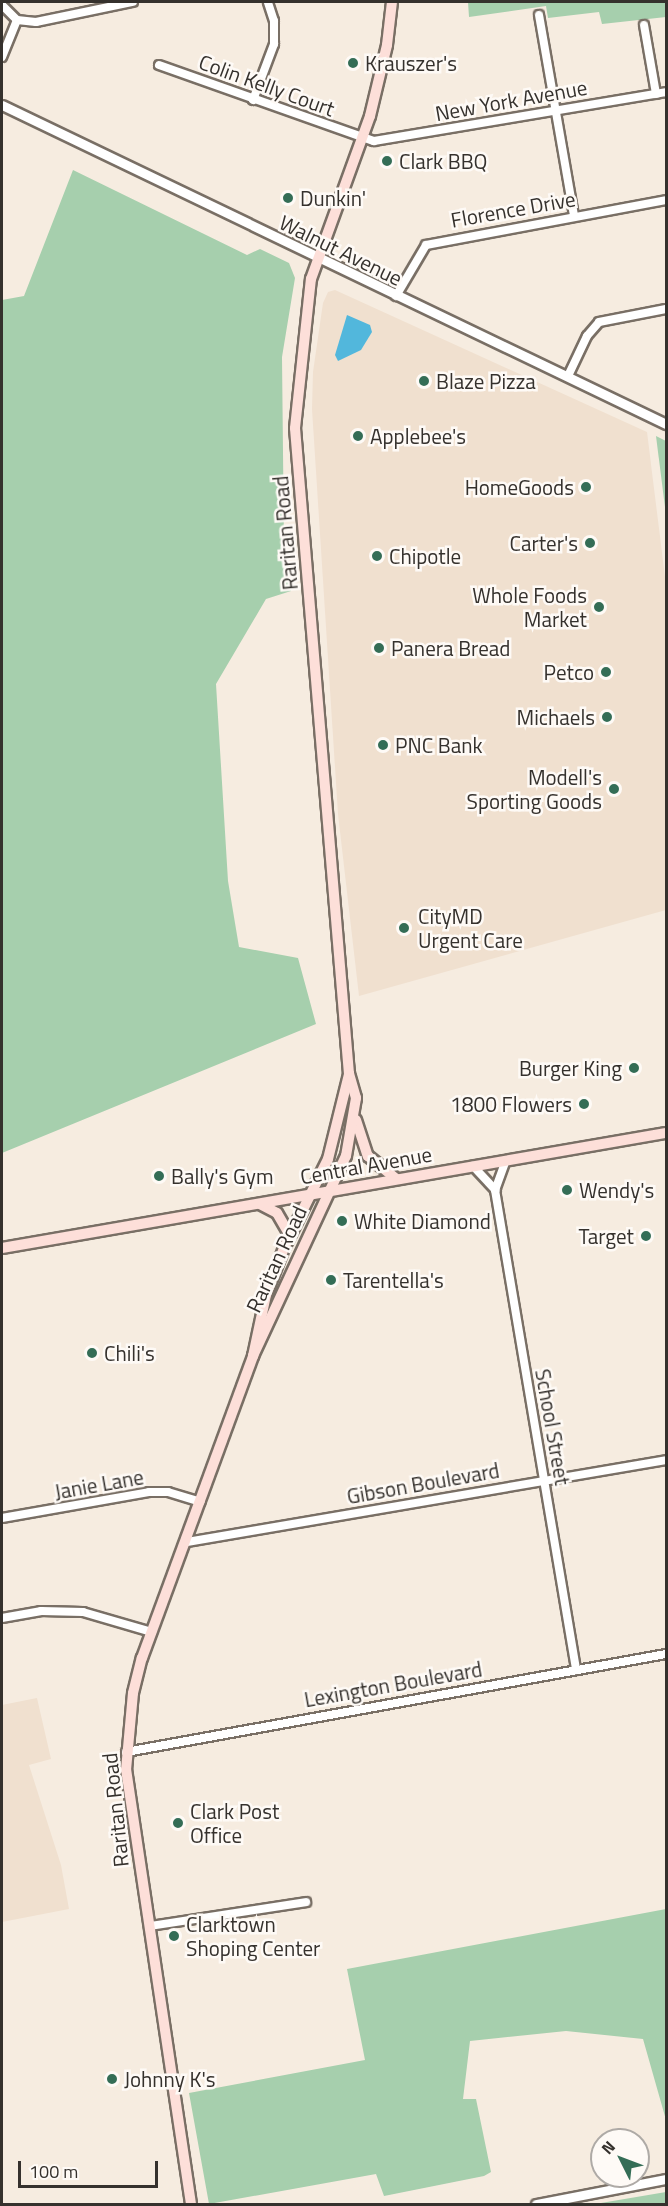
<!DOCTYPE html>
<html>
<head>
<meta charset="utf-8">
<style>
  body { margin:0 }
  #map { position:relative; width:668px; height:2206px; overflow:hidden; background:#f6ece0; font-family:"Titillium Web",sans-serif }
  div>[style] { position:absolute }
  .built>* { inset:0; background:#f0e0cf }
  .green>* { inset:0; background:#a6cfad }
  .water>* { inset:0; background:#52b7dc }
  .roads { filter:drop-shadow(2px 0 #796f65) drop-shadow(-2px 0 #796f65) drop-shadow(0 2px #796f65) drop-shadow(0 -2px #796f65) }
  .minor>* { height:8px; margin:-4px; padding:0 4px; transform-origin:4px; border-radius:4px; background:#fff }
  .tertiary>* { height:9px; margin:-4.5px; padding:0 4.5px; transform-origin:4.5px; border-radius:4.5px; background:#fff }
  .secondary>* { height:10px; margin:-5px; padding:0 5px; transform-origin:5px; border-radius:5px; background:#fddfd9 }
  .dots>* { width:16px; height:16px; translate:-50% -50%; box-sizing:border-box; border:3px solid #fefaf6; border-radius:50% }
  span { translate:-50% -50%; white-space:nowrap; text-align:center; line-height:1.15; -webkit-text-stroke:5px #fefaf6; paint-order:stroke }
  .poi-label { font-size:21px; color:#35312d }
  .left { translate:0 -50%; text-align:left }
  .right { translate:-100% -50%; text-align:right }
  .street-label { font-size:21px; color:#35312d }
  .frame { position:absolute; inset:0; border:3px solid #35312d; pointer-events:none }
  .north { position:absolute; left:590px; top:2128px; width:60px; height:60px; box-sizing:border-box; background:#fefaf6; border:2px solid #aeaaa6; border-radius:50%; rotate:312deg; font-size:16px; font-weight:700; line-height:24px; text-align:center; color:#35312d }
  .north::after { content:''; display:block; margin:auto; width:21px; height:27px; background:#346d56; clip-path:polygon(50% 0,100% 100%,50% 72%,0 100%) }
  .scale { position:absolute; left:18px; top:2161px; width:140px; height:27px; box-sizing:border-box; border:3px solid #35312d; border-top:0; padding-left:8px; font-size:18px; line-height:21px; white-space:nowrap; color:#35312d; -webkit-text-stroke:4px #fefaf6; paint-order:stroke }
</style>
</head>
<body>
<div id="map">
  <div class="built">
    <i style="clip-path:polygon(335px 290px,647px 432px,666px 585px,666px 910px,359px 996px,338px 814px,312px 409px,313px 372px,323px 303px,328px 292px)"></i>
    <i style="clip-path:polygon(37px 1698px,51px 1759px,29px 1765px,61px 1865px,69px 1909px,2px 1922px,2px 1705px)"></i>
  </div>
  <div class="green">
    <i style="clip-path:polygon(468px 2px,666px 2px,666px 17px,602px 24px,599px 12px,548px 18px,546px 6px,469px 17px)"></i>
    <i style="clip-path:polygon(73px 170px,247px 255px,260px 249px,289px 263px,295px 278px,282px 357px,284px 546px,291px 591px,266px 599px,216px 684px,228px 881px,239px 947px,298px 958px,316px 1024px,2px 1153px,2px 300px,24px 296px)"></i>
    <i style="clip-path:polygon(656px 436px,666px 441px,666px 515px)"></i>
    <i style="clip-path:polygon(666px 1909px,666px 2120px,643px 2039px,566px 2031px,470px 2041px,463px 2099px,476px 2099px,491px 2172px,484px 2176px,384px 2196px,376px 2174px,209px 2204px,189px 2093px,365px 2060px,347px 1969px)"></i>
    <i style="clip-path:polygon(666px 2192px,666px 2204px,595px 2204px)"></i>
  </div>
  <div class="water">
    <i style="clip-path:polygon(347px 315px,370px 325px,372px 332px,361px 350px,338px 361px,335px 355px)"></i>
  </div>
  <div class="roads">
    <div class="minor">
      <i style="left:2px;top:5px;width:21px;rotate:45deg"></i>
      <i style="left:539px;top:15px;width:204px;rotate:80.1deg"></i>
      <i style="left:17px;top:20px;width:19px;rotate:6deg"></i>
      <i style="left:36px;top:22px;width:99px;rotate:-11.7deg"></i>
      <i style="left:644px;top:25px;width:70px;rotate:80.1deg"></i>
      <i style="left:2px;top:57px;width:40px;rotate:-68deg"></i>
      <i style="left:159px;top:65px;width:228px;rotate:19.5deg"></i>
      <i style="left:374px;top:141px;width:296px;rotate:-9.5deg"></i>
      <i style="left:253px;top:100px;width:60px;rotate:-69.4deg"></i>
      <i style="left:274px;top:44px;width:23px;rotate:-90deg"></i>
      <i style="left:274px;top:21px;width:20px;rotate:-108deg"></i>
      <i style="left:396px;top:296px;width:59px;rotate:-59.5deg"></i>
      <i style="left:426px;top:245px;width:244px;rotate:-10.6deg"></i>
      <i style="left:568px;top:376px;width:44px;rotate:-64.6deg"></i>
      <i style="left:587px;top:336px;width:18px;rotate:-49deg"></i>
      <i style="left:599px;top:322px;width:68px;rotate:-11deg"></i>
      <i style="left:506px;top:1160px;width:32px;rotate:110deg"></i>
      <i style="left:495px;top:1190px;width:487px;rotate:80.4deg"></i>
      <i style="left:473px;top:1166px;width:33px;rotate:47deg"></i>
      <i style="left:2px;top:1518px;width:149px;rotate:-10deg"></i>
      <i style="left:149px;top:1492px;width:19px"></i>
      <i style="left:168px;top:1492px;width:34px;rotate:17deg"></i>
      <i style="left:187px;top:1542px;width:486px;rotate:-9.7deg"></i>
      <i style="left:2px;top:1618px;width:40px;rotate:-10deg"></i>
      <i style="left:41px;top:1611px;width:42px;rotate:1.4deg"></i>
      <i style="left:83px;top:1612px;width:72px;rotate:16.2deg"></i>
      <i style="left:126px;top:1752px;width:549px;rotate:-10.29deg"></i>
      <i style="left:150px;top:1926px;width:158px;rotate:-8.7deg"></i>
    </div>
    <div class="tertiary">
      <i style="left:2px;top:105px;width:737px;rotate:25.66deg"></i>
      <i style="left:536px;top:2204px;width:132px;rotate:-10.9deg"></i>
    </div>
    <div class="secondary">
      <i style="left:356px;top:1120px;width:38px;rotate:72deg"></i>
      <i style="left:368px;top:1156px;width:36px;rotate:39deg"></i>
      <i style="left:260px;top:1204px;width:19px;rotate:28deg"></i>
      <i style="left:277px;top:1213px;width:24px;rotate:60deg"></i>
      <i style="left:2px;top:1248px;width:674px;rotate:-9.83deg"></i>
      <i style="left:253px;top:1356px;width:62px;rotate:-78deg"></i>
      <i style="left:266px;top:1295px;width:50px;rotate:-69deg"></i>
      <i style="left:284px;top:1248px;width:99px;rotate:-63.7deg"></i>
      <i style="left:328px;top:1159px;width:88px;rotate:-76.1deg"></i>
      <i style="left:349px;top:1074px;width:648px;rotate:-94.78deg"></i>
      <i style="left:295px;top:428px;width:150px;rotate:-83.9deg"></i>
      <i style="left:311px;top:279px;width:173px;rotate:-70.1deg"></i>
      <i style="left:370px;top:116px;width:73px;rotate:-76.5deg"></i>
      <i style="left:387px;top:45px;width:43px;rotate:-83.4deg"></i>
      <i style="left:191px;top:2204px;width:439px;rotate:-98.5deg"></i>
      <i style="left:126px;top:1770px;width:77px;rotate:-84.8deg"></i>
      <i style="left:133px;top:1693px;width:36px;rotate:-76deg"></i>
      <i style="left:142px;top:1658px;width:322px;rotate:-69.8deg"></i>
      <i style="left:253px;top:1356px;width:221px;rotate:-65.1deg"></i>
      <i style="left:346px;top:1156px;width:59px;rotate:-80.2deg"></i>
      <i style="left:356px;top:1098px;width:25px;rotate:-106deg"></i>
    </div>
  </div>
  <div class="dots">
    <i style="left:353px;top:63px;background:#346d56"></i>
    <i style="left:387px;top:161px;background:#346d56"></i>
    <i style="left:288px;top:198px;background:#346d56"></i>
    <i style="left:424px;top:381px;background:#346d56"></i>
    <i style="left:358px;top:436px;background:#346d56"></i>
    <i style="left:586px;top:487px;background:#346d56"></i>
    <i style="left:590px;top:543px;background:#346d56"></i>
    <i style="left:377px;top:556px;background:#346d56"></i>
    <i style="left:599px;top:607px;background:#346d56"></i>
    <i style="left:379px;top:648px;background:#346d56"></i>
    <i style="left:606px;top:672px;background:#346d56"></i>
    <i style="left:607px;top:717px;background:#346d56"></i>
    <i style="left:383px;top:745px;background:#346d56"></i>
    <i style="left:614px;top:789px;background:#346d56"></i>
    <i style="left:404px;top:928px;background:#346d56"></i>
    <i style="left:634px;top:1068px;background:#346d56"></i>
    <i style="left:584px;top:1104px;background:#346d56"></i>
    <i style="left:159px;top:1176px;background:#346d56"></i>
    <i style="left:567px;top:1190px;background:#346d56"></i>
    <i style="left:342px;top:1221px;background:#346d56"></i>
    <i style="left:646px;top:1236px;background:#346d56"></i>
    <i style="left:331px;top:1280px;background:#346d56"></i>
    <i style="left:92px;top:1353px;background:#346d56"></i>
    <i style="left:178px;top:1823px;background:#346d56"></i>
    <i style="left:174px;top:1936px;background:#346d56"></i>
    <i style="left:112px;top:2079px;background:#346d56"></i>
  </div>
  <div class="poi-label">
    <span class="left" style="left:365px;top:63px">Krauszer's</span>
    <span class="left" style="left:399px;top:161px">Clark BBQ</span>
    <span class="left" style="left:300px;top:198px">Dunkin'</span>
    <span class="left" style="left:436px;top:381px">Blaze Pizza</span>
    <span class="left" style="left:370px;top:436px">Applebee's</span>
    <span class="right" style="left:574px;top:487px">HomeGoods</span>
    <span class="right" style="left:578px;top:543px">Carter's</span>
    <span class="left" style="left:389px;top:556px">Chipotle</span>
    <span class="right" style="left:587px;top:607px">Whole Foods<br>Market</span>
    <span class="left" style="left:391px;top:648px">Panera Bread</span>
    <span class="right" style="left:594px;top:672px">Petco</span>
    <span class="right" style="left:595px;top:717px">Michaels</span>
    <span class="left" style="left:395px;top:745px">PNC Bank</span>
    <span class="right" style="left:602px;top:789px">Modell's<br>Sporting Goods</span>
    <span class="left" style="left:418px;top:928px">CityMD<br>Urgent Care</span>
    <span class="right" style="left:622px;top:1068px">Burger King</span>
    <span class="right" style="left:572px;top:1104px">1800 Flowers</span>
    <span class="left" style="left:171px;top:1176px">Bally's Gym</span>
    <span class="left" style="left:579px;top:1190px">Wendy's</span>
    <span class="left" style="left:354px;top:1221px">White Diamond</span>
    <span class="right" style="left:634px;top:1236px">Target</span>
    <span class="left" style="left:343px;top:1280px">Tarentella's</span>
    <span class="left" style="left:104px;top:1353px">Chili's</span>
    <span class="left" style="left:190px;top:1823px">Clark Post<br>Office</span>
    <span class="left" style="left:186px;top:1936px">Clarktown<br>Shoping Center</span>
    <span class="left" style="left:124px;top:2079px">Johnny K's</span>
  </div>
  <div class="street-label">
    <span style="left:267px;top:85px;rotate:20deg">Colin Kelly Court</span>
    <span style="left:511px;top:100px;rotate:-10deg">New York Avenue</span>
    <span style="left:513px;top:209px;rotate:-10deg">Florence Drive</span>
    <span style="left:341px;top:250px;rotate:26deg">Walnut Avenue</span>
    <span style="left:285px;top:533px;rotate:-95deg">Raritan Road</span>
    <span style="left:366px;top:1165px;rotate:-10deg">Central Avenue</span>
    <span style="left:276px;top:1259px;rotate:-65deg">Raritan Road</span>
    <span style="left:553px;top:1427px;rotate:80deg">School Street</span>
    <span style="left:423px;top:1483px;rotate:-10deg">Gibson Boulevard</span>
    <span style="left:99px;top:1484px;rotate:-10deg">Janie Lane</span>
    <span style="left:393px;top:1684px;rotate:-10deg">Lexington Boulevard</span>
    <span style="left:115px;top:1810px;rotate:-96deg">Raritan Road</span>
  </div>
  <div class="frame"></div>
  <div class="north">N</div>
  <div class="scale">100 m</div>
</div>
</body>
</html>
